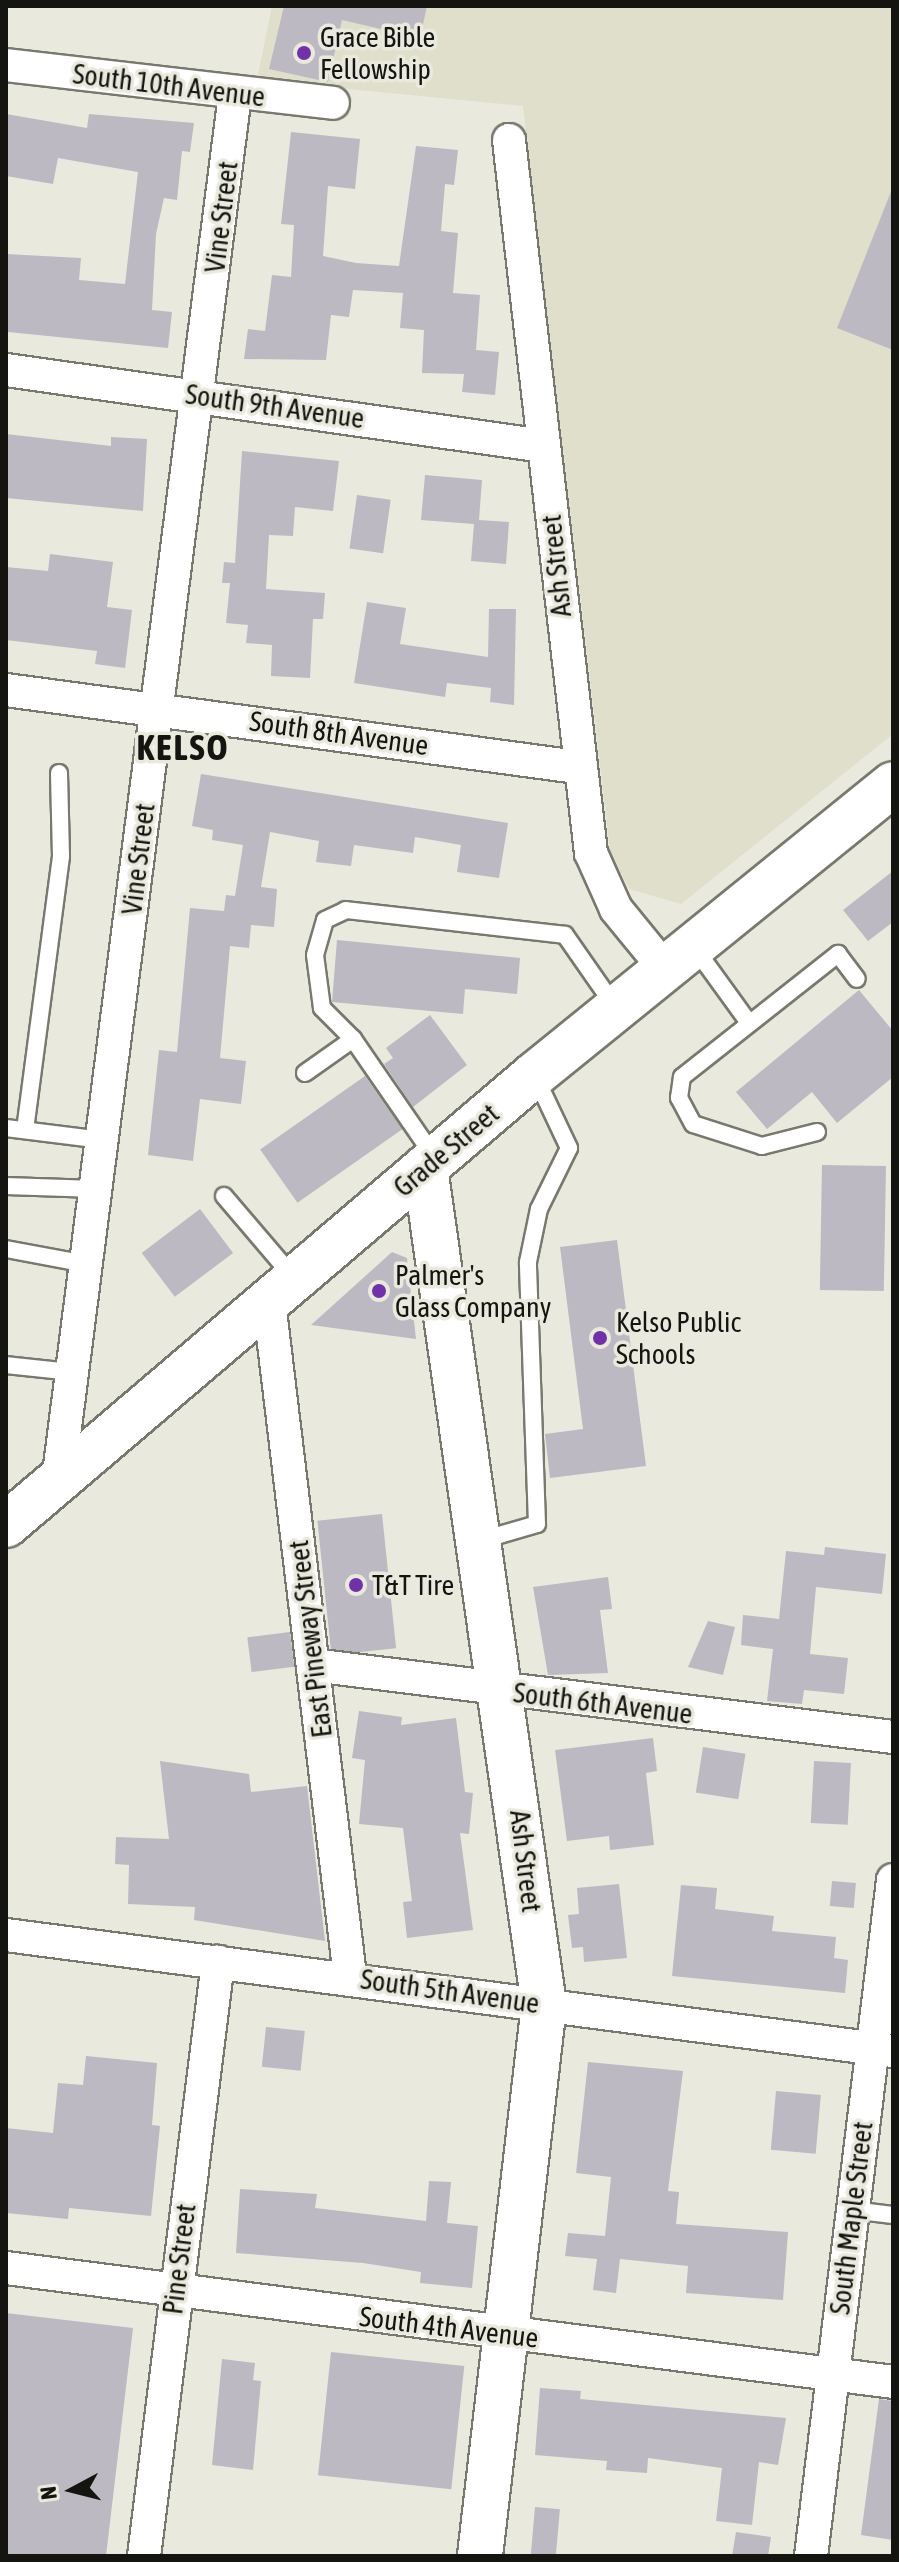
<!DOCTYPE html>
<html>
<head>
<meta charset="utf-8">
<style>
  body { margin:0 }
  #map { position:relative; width:899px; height:2562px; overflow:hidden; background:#e9e9de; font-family:"Asap Condensed",sans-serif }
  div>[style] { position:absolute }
  .built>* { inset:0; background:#dfdfcc }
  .building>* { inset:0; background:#bdb9c3; transform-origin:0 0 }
  .roads { filter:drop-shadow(2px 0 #78796e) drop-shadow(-2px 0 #78796e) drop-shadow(0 2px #78796e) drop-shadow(0 -2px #78796e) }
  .lane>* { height:16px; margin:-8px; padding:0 8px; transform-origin:8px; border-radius:8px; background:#fff }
  .street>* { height:32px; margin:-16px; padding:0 16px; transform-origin:16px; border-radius:16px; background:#fff }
  .secondary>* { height:44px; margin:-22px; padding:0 22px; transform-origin:22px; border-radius:22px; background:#fff }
  .dots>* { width:22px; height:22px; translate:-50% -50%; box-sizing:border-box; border:4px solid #e9e9de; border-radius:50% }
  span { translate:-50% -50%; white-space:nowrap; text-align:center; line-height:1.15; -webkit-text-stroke:7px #e9e9de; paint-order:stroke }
  .poi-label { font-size:28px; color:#141410 }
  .left { translate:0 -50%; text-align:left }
  .street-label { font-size:28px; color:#141410 }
  .district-label { font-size:36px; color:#141410; font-weight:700; letter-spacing:2px }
  .frame { position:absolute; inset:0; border:8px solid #141410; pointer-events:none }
  .north { position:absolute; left:32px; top:2450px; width:80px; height:80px; -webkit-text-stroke:6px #e9e9de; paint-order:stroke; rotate:263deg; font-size:22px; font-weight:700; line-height:32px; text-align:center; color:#141410 }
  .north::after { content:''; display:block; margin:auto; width:28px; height:36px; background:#141410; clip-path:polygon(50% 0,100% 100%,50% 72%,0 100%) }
</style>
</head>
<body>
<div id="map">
  <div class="built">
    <i style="clip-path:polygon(272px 6px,893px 6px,893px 734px,681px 904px,629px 889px,610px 850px,523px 106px,257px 80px)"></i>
  </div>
  <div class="building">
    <i style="clip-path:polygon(284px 6px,427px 6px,420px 38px,342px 20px,328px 82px,269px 69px)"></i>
    <i style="clip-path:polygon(6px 114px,87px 128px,89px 114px,194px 123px,190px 152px,182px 151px,177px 200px,164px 198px,156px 234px,152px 310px,172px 312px,168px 348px,8px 332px,6px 254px,81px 258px,79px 280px,125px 284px,138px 172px,58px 158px,53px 184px,6px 176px)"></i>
    <i style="clip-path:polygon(291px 132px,360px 139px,355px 189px,328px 186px,323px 256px,356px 263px,399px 266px,416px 146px,458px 150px,454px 185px,445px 184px,441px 231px,458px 233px,453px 293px,480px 295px,476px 350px,499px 352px,495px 395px,462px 392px,464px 374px,422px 373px,424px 330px,400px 328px,403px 293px,353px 290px,349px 317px,331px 315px,326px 360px,244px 359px,248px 329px,265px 331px,272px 275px,291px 277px,294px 225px,281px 224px)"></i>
    <i style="clip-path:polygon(892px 189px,893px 190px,893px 350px,837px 328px)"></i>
    <i style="clip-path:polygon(6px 434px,111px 446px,111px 437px,147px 439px,143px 511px,6px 498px)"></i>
    <i style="clip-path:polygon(242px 451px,339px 461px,333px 511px,295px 507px,293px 536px,269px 535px,266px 589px,325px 593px,323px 619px,313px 619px,310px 678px,271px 676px,272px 645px,246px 643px,248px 625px,226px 623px,230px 583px,222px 583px,224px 562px,235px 563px)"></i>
    <i style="clip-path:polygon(425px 475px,482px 480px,479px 520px,509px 522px,506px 564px,471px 561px,474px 524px,421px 520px)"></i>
    <i style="left:357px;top:495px;width:34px;height:54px;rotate:8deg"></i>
    <i style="clip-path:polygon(50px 554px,113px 562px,107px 607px,132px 610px,125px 668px,95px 664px,97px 651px,6px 640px,6px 567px,48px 571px)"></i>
    <i style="clip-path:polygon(367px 602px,406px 608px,400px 644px,488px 657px,489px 609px,516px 609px,514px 705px,490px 702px,491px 688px,447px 683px,445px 697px,354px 683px)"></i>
    <i style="clip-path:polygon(201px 774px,508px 823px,499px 878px,457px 872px,461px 845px,415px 837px,413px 853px,354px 845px,351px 866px,316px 862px,319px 841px,270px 832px,261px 887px,277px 889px,274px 927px,251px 925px,249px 948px,230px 946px,220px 1058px,246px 1061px,241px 1104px,200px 1099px,193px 1161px,148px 1155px,159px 1050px,177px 1052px,190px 908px,224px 911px,226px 895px,235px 896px,243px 845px,212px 840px,213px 830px,192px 826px)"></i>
    <i style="clip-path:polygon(893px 871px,893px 922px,868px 941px,843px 910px)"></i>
    <i style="clip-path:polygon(337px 940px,520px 958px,517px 994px,465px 989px,463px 1014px,332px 1002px)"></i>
    <i style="clip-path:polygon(859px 990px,893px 1031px,893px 1077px,837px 1123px,812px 1092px,767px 1129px,736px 1092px)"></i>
    <i style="clip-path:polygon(430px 1015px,467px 1065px,413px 1107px,384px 1064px,393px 1058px,386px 1048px)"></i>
    <i style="left:365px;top:1076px;width:65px;height:128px;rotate:55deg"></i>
    <i style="left:822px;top:1165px;width:64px;height:125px;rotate:1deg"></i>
    <i style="left:200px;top:1209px;width:55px;height:73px;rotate:53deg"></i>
    <i style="clip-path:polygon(617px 1240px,646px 1466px,550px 1478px,545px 1434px,583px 1429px,560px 1247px)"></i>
    <i style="clip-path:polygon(392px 1252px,407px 1258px,416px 1339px,311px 1325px)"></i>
    <i style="left:382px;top:1514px;width:135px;height:65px;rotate:84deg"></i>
    <i style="clip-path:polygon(825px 1547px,886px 1554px,882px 1594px,816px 1587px,810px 1654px,848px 1658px,844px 1694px,804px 1690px,802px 1704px,767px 1701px,773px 1649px,741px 1645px,743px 1615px,779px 1619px,786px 1551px,824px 1555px)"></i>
    <i style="clip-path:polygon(608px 1577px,612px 1609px,600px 1610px,608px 1673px,548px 1675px,533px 1587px)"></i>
    <i style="clip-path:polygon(708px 1621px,735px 1627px,723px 1675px,688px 1667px)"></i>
    <i style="left:290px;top:1632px;width:35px;height:43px;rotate:83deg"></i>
    <i style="clip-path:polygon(359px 1711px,402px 1717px,401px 1725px,456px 1718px,465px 1792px,473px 1793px,469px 1834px,460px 1833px,473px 1930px,407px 1938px,403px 1902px,412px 1901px,403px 1828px,359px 1824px,365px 1760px,352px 1758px)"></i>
    <i style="clip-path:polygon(653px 1738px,657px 1771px,646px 1773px,654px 1845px,610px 1850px,609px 1836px,567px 1841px,555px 1750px)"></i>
    <i style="left:703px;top:1747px;width:43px;height:46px;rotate:9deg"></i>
    <i style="clip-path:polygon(160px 1761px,249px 1774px,251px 1792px,307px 1786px,325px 1941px,194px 1920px,195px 1907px,128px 1904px,129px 1865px,115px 1864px,116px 1837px,169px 1839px)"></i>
    <i style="left:814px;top:1761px;width:37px;height:62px;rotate:3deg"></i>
    <i style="left:832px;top:1881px;width:24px;height:25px;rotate:5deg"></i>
    <i style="clip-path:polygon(619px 1884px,627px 1958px,584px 1962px,583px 1947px,572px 1948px,568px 1915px,579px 1914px,577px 1888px)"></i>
    <i style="clip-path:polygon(681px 1885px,717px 1888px,715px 1909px,774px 1916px,772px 1931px,836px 1937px,834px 1958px,848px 1960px,845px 1993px,672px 1976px)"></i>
    <i style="left:266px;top:2027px;width:39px;height:40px;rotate:6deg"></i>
    <i style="clip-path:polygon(86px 2056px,157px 2063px,152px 2125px,160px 2126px,151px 2216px,69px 2208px,68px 2219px,6px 2213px,6px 2128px,53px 2133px,58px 2083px,83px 2085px)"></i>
    <i style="clip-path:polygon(588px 2062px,683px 2071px,668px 2191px,679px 2192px,676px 2224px,788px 2232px,783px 2300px,686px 2293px,688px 2266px,620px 2259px,616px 2293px,593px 2290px,597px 2259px,565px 2256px,568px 2233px,605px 2236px,611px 2177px,576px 2173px)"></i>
    <i style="left:776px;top:2091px;width:45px;height:59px;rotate:5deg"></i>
    <i style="clip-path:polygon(429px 2181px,451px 2182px,447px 2223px,478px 2226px,472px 2288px,420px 2283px,421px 2272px,363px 2263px,236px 2253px,240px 2189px,317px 2194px,315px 2208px,426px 2221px)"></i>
    <i style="clip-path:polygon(6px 2313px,133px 2328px,106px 2556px,6px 2556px)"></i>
    <i style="left:331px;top:2352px;width:134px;height:124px;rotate:6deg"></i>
    <i style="clip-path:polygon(222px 2359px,255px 2363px,253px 2380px,261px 2381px,253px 2470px,212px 2465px)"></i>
    <i style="clip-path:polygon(540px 2388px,581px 2391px,580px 2399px,786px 2418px,778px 2465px,759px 2462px,752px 2525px,716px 2521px,722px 2468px,648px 2458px,647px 2473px,606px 2470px,607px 2461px,535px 2455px)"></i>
    <i style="clip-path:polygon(879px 2399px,893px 2401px,893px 2540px,861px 2535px)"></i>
    <i style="left:535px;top:2507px;width:25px;height:49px;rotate:5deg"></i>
    <i style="clip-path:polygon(736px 2532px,771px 2537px,768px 2556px,732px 2556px)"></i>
  </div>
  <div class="roads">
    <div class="lane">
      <i style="left:694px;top:947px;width:94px;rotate:54.1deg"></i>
      <i style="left:353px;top:1039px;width:44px;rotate:-135deg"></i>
      <i style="left:322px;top:1008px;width:53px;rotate:-97.5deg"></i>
      <i style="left:315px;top:955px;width:36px;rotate:-74deg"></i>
      <i style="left:325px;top:920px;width:23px;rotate:-25deg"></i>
      <i style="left:346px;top:910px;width:220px;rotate:6.5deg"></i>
      <i style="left:565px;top:935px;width:89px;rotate:55.1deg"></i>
      <i style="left:305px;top:1073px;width:59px;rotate:-35.3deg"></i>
      <i style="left:353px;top:1039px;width:145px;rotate:55.4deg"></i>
      <i style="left:6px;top:1128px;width:97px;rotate:7.1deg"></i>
      <i style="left:25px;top:1130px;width:276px;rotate:-82.5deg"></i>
      <i style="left:61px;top:856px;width:83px;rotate:-91.4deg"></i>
      <i style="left:817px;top:1132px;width:57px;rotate:165.7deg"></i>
      <i style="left:762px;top:1146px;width:72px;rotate:-162.3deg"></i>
      <i style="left:693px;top:1124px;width:30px;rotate:-118deg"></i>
      <i style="left:679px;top:1098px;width:21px;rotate:-82deg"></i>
      <i style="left:682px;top:1077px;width:199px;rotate:-38.3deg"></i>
      <i style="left:838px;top:954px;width:31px;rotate:53deg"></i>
      <i style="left:6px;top:1186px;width:90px;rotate:1.9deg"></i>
      <i style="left:224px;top:1196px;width:108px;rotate:49.5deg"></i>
      <i style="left:6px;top:1249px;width:81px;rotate:10.6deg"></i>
      <i style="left:6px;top:1365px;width:66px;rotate:6.1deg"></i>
      <i style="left:482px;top:1540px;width:57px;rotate:-16.2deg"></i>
      <i style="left:537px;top:1524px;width:262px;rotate:-92deg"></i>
      <i style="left:528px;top:1262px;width:54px;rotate:-78.3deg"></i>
      <i style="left:539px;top:1209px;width:68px;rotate:-63.8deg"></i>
      <i style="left:569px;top:1148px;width:80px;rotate:-115.3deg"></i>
      <i style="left:852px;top:2210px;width:41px;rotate:7deg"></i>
    </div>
    <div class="street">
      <i style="left:6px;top:65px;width:329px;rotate:6.6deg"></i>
      <i style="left:509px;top:140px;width:718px;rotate:83.44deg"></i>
      <i style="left:591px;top:853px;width:61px;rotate:65.9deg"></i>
      <i style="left:616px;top:909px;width:79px;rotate:50.7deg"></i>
      <i style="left:6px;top:370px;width:543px;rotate:8.04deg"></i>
      <i style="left:6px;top:690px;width:576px;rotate:7.68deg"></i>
      <i style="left:269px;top:1302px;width:679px;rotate:83.15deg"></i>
      <i style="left:58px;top:1482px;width:1399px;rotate:-82.73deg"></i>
      <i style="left:313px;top:1665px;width:584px;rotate:7.08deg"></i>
      <i style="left:6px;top:1935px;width:895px;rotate:7.45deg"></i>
      <i style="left:6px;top:2268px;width:894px;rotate:7.32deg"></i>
      <i style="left:144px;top:2556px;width:599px;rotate:-82.9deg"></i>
      <i style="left:811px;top:2556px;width:681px;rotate:-83.08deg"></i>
    </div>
    <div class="secondary">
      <i style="left:425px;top:1168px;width:845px;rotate:81.91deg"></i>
      <i style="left:544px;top:2005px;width:555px;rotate:96.63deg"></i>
      <i style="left:6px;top:1525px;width:694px;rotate:-40.44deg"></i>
      <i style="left:534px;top:1075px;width:462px;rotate:-39deg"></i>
    </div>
  </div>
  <div class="dots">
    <i style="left:304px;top:53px;background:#7232a7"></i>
    <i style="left:379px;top:1291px;background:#7232a7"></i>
    <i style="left:600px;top:1338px;background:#7232a7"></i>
    <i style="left:356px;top:1585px;background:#7232a7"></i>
  </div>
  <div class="poi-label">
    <span class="left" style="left:320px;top:53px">Grace Bible<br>Fellowship</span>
    <span class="left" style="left:395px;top:1291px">Palmer's<br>Glass Company</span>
    <span class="left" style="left:616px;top:1338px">Kelso Public<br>Schools</span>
    <span class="left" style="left:372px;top:1585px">T&amp;T Tire</span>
  </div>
  <div class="street-label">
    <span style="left:169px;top:85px;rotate:7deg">South 10th Avenue</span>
    <span style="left:221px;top:217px;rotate:-83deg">Vine Street</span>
    <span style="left:275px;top:406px;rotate:8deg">South 9th Avenue</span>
    <span style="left:556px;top:566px;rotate:-96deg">Ash Street</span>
    <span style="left:339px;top:733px;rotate:8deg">South 8th Avenue</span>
    <span style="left:138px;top:859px;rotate:-83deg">Vine Street</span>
    <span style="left:446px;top:1150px;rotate:-40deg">Grade Street</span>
    <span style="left:310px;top:1639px;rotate:-97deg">East Pineway Street</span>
    <span style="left:603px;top:1703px;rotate:7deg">South 6th Avenue</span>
    <span style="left:526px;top:1861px;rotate:83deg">Ash Street</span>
    <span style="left:450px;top:1991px;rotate:8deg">South 5th Avenue</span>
    <span style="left:851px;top:2218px;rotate:-83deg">South Maple Street</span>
    <span style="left:179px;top:2259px;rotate:-83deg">Pine Street</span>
    <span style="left:449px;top:2327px;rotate:7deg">South 4th Avenue</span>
  </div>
  <div class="district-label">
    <span style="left:183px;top:748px">KELSO</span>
  </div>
  <div class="frame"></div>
  <div class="north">N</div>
</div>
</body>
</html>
